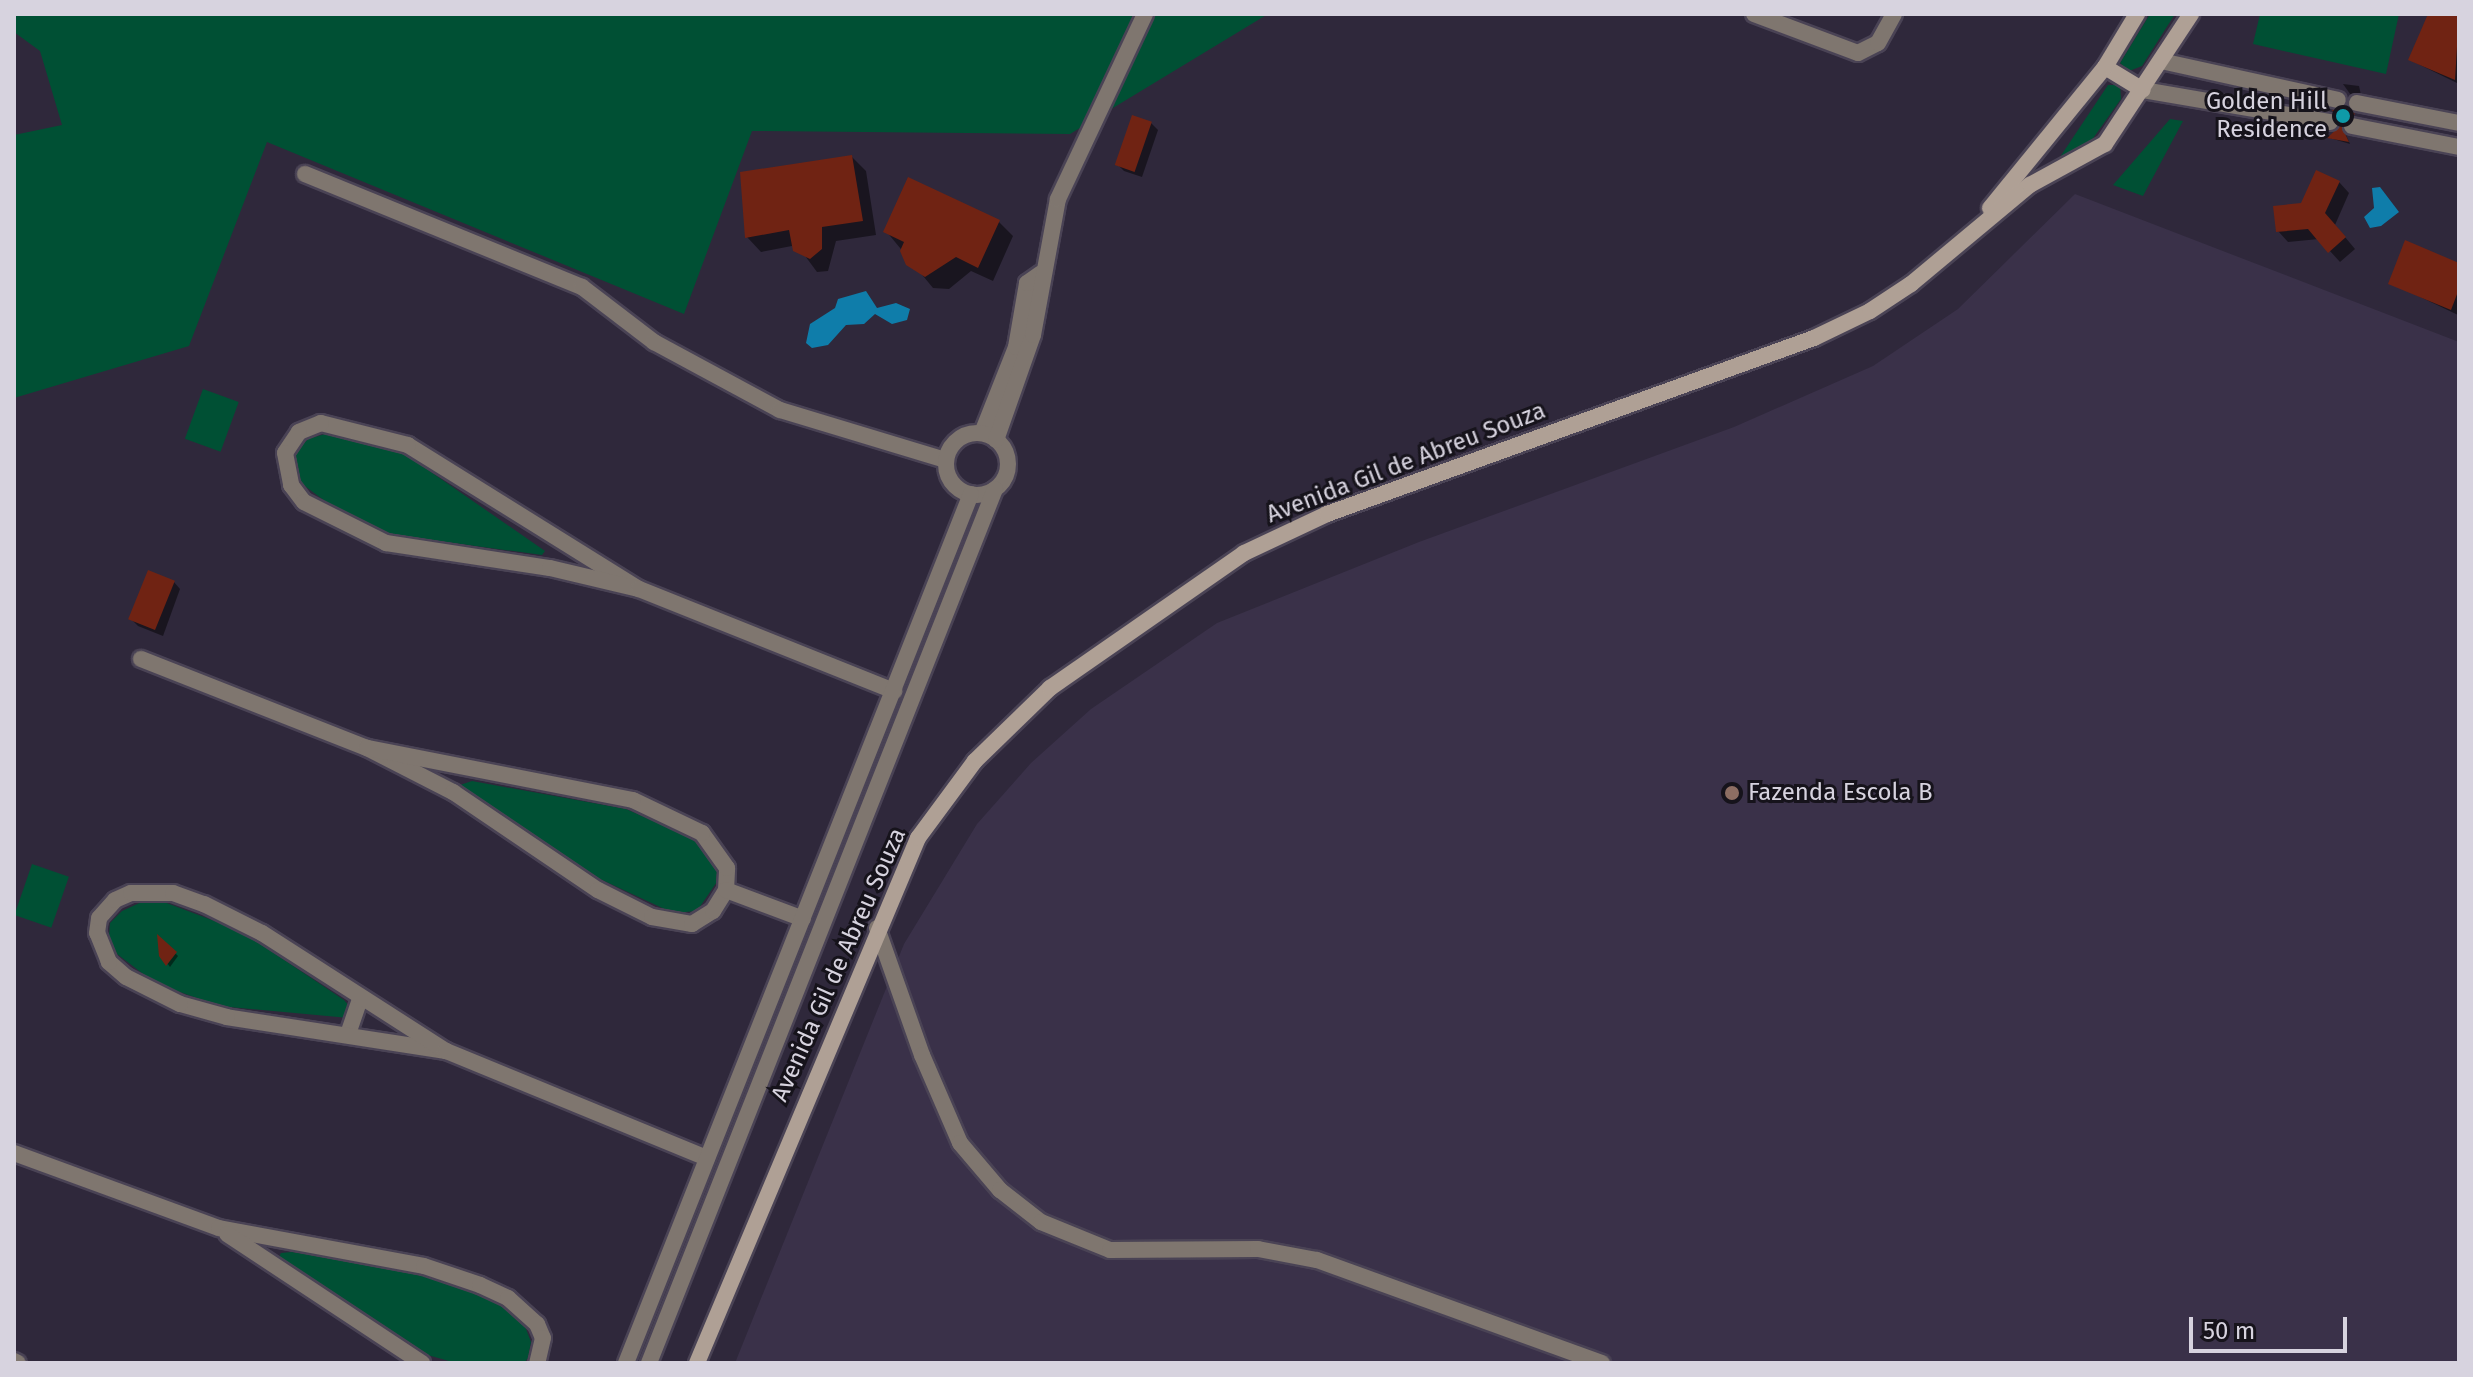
<!DOCTYPE html>
<html>
<head>
<meta charset="utf-8">
<style>
  body { margin:0 }
  #map { position:relative; width:2473px; height:1377px; overflow:hidden; background:#2f283b; font-family:"Fira Sans",sans-serif }
  div>[style] { position:absolute }
  .built>* { inset:0; background:#3a3149 }
  .green>* { inset:0; background:#005034; transform-origin:0 0 }
  .water>* { inset:0; background:#0f7daa }
  .shadow>* { inset:0; background:#0007 }
  .building>* { inset:0; background:#702313; transform-origin:0 0 }
  .roads { filter:drop-shadow(2px 0 #4a4355) drop-shadow(-2px 0 #4a4355) drop-shadow(0 2px #4a4355) drop-shadow(0 -2px #4a4355) }
  .street>* { height:16px; margin:-8px; padding:0 8px; transform-origin:8px; border-radius:8px; background:#7f766f }
  .street>.ring { margin:-8px; padding:0; box-sizing:content-box; background:none; border:16px solid #7f766f; border-radius:50% }
  .secondary>* { height:16px; margin:-8px; padding:0 8px; transform-origin:8px; border-radius:8px; background:#afa095 }
  .dots>* { width:22px; height:22px; translate:-50% -50%; box-sizing:border-box; border:4px solid #16131b; border-radius:50% }
  span { translate:-50% -50%; white-space:nowrap; text-align:center; line-height:1.15; -webkit-text-stroke:6px #16131b; paint-order:stroke }
  .poi-label { font-size:24px; color:#d7d3df }
  .right { translate:-100% -50%; text-align:right }
  .left { translate:0 -50%; text-align:left }
  .street-label { font-size:24px; color:#d7d3df }
  .frame { position:absolute; inset:0; border:16px solid #d7d3df; pointer-events:none }
  .scale { position:absolute; left:2189px; top:1317px; width:158px; height:36px; box-sizing:border-box; border:4px solid #d7d3df; border-top:0; padding-left:10px; font-size:24px; line-height:28px; white-space:nowrap; color:#d7d3df; -webkit-text-stroke:6px #16131b; paint-order:stroke }
</style>
</head>
<body>
<div id="map">
  <div class="built">
    <i style="clip-path:polygon(2075px 194px,2459px 342px,2459px 1363px,735px 1363px,904px 944px,977px 824px,1031px 763px,1091px 709px,1217px 623px,1419px 542px,1734px 427px,1873px 366px,1958px 309px)"></i>
  </div>
  <div class="green">
    <i style="clip-path:polygon(14px 14px,1268px 14px,1070px 134px,752px 131px,684px 314px,267px 142px,189px 346px,14px 398px,14px 135px,62px 125px,40px 51px,14px 32px)"></i>
    <i style="clip-path:polygon(2150px 14px,2175px 14px,2142px 66px,2129px 71px,2120px 63px)"></i>
    <i style="clip-path:polygon(2260px 14px,2399px 14px,2386px 74px,2253px 44px)"></i>
    <i style="clip-path:polygon(2108px 85px,2120px 85px,2121px 99px,2089px 144px,2063px 160px,2060px 157px)"></i>
    <i style="clip-path:polygon(2170px 119px,2183px 121px,2143px 196px,2113px 185px)"></i>
    <i style="left:203px;top:389px;width:38px;height:53px;rotate:20deg"></i>
    <i style="clip-path:polygon(325px 434px,351px 435px,405px 454px,545px 551px,542px 555px,388px 534px,329px 504px,302px 484px,292px 467px,296px 452px,308px 439px)"></i>
    <i style="clip-path:polygon(472px 781px,626px 809px,686px 835px,716px 857px,721px 876px,697px 911px,673px 913px,572px 866px,457px 786px)"></i>
    <i style="left:32px;top:864px;width:39px;height:54px;rotate:19deg"></i>
    <i style="clip-path:polygon(146px 900px,164px 902px,241px 931px,344px 1000px,350px 1007px,349px 1018px,219px 1006px,155px 983px,117px 954px,109px 937px,110px 923px,122px 911px)"></i>
    <i style="clip-path:polygon(292px 1252px,428px 1273px,502px 1304px,523px 1321px,531px 1342px,528px 1358px,524px 1363px,456px 1363px,410px 1350px,278px 1259px,281px 1253px)"></i>
  </div>
  <div class="water">
    <i style="clip-path:polygon(2380px 187px,2399px 212px,2381px 226px,2370px 228px,2364px 217px,2374px 208px,2372px 188px)"></i>
    <i style="clip-path:polygon(866px 291px,877px 308px,896px 303px,910px 309px,907px 320px,892px 324px,875px 314px,864px 324px,846px 325px,828px 345px,812px 348px,806px 343px,810px 324px,835px 308px,838px 299px)"></i>
  </div>
  <div class="shadow">
    <i style="clip-path:polygon(2430px 14px,2459px 14px,2459px 84px,2410px 60px)"></i>
    <i style="clip-path:polygon(2343px 84px,2359px 86px,2361px 95px,2353px 98px)"></i>
    <i style="clip-path:polygon(2346px 109px,2356px 118px,2343px 128px,2350px 144px,2330px 138px,2343px 125px,2335px 112px)"></i>
    <i style="clip-path:polygon(1151px 123px,1158px 130px,1142px 177px,1124px 171px,1117px 164px)"></i>
    <i style="clip-path:polygon(852px 157px,866px 171px,876px 235px,836px 241px,828px 271px,817px 272px,797px 245px,761px 252px,747px 237px)"></i>
    <i style="clip-path:polygon(2339px 182px,2349px 193px,2335px 225px,2355px 249px,2340px 262px,2319px 239px,2288px 242px,2278px 231px,2303px 205px)"></i>
    <i style="clip-path:polygon(999px 222px,1013px 236px,993px 281px,971px 271px,949px 289px,933px 288px,886px 231px)"></i>
    <i style="clip-path:polygon(2459px 265px,2458px 315px,2391px 283px)"></i>
    <i style="clip-path:polygon(174px 582px,180px 589px,163px 636px,138px 626px,131px 619px)"></i>
    <i style="clip-path:polygon(160px 938px,178px 956px,170px 967px,161px 955px)"></i>
  </div>
  <div class="building">
    <i style="clip-path:polygon(2428px 14px,2459px 14px,2455px 80px,2408px 60px)"></i>
    <i style="clip-path:polygon(2347px 107px,2355px 114px,2341px 125px,2349px 142px,2327px 138px,2341px 125px,2332px 110px)"></i>
    <i style="left:1132px;top:115px;width:21px;height:53px;rotate:19deg"></i>
    <i style="clip-path:polygon(852px 155px,863px 221px,822px 227px,822px 249px,810px 259px,793px 251px,789px 230px,745px 238px,740px 172px)"></i>
    <i style="clip-path:polygon(2316px 170px,2340px 181px,2325px 213px,2346px 237px,2328px 253px,2308px 229px,2276px 232px,2273px 206px,2301px 203px)"></i>
    <i style="clip-path:polygon(908px 177px,1000px 220px,978px 268px,956px 257px,925px 277px,906px 265px,900px 251px,904px 242px,883px 232px)"></i>
    <i style="clip-path:polygon(2405px 240px,2459px 263px,2459px 289px,2451px 310px,2388px 284px)"></i>
    <i style="left:148px;top:570px;width:29px;height:53px;rotate:22deg"></i>
    <i style="clip-path:polygon(157px 934px,177px 952px,166px 966px,159px 956px)"></i>
  </div>
  <div class="roads">
    <div class="street">
      <i style="left:1754px;top:14px;width:111px;rotate:20.6deg"></i>
      <i style="left:1858px;top:53px;width:22px;rotate:-27deg"></i>
      <i style="left:1878px;top:43px;width:33px;rotate:-61deg"></i>
      <i style="left:2161px;top:61px;width:181px;rotate:12.4deg"></i>
      <i style="left:2143px;top:90px;width:190px;rotate:9.7deg"></i>
      <i style="left:2357px;top:103px;width:104px;rotate:11.1deg"></i>
      <i style="left:2352px;top:126px;width:109px;rotate:11.1deg"></i>
      <i style="left:305px;top:174px;width:299px;rotate:22.2deg"></i>
      <i style="left:582px;top:287px;width:91px;rotate:37.4deg"></i>
      <i style="left:654px;top:342px;width:143px;rotate:28.4deg"></i>
      <i style="left:780px;top:410px;width:173px;rotate:16.8deg"></i>
      <i style="left:982px;top:433px;width:92px;rotate:-68.4deg"></i>
      <i style="left:1016px;top:347px;width:65px;rotate:-80.2deg"></i>
      <i style="left:1027px;top:283px;width:16px;rotate:-35deg"></i>
      <i class="ring" style="left:946px;top:433px;width:46px;height:46px"></i>
      <i style="left:996px;top:440px;width:111px;rotate:-70.6deg"></i>
      <i style="left:1033px;top:335px;width:138px;rotate:-79.6deg"></i>
      <i style="left:1058px;top:199px;width:204px;rotate:-64.8deg"></i>
      <i style="left:639px;top:589px;width:272px;rotate:-148.1deg"></i>
      <i style="left:408px;top:445px;width:90px;rotate:-165.8deg"></i>
      <i style="left:321px;top:423px;width:24px;rotate:158deg"></i>
      <i style="left:299px;top:432px;width:25px;rotate:124deg"></i>
      <i style="left:285px;top:453px;width:33px;rotate:79deg"></i>
      <i style="left:291px;top:485px;width:21px;rotate:53deg"></i>
      <i style="left:304px;top:502px;width:92px;rotate:26.6deg"></i>
      <i style="left:386px;top:543px;width:166px;rotate:8.7deg"></i>
      <i style="left:550px;top:568px;width:91px;rotate:13.3deg"></i>
      <i style="left:639px;top:589px;width:275px;rotate:21.8deg"></i>
      <i style="left:141px;top:659px;width:243px;rotate:21.5deg"></i>
      <i style="left:367px;top:748px;width:97px;rotate:27.1deg"></i>
      <i style="left:453px;top:792px;width:175px;rotate:34.1deg"></i>
      <i style="left:598px;top:890px;width:60px;rotate:26.6deg"></i>
      <i style="left:652px;top:917px;width:41px;rotate:9.9deg"></i>
      <i style="left:692px;top:924px;width:25px;rotate:-32deg"></i>
      <i style="left:713px;top:911px;width:25px;rotate:-58deg"></i>
      <i style="left:726px;top:890px;width:22px;rotate:-87deg"></i>
      <i style="left:727px;top:868px;width:43px;rotate:-125.5deg"></i>
      <i style="left:702px;top:833px;width:76px;rotate:-154.4deg"></i>
      <i style="left:633px;top:800px;width:271px;rotate:-168.9deg"></i>
      <i style="left:726px;top:890px;width:82px;rotate:20.6deg"></i>
      <i style="left:877px;top:928px;width:135px;rotate:70.5deg"></i>
      <i style="left:922px;top:1055px;width:96px;rotate:66.6deg"></i>
      <i style="left:960px;top:1143px;width:62px;rotate:49.6deg"></i>
      <i style="left:1000px;top:1190px;width:52px;rotate:38deg"></i>
      <i style="left:1041px;top:1222px;width:74px;rotate:22.1deg"></i>
      <i style="left:1110px;top:1250px;width:148px;rotate:-0.4deg"></i>
      <i style="left:1258px;top:1249px;width:60px;rotate:10.6deg"></i>
      <i style="left:1317px;top:1260px;width:303px;rotate:19.9deg"></i>
      <i style="left:348px;top:1034px;width:37px;rotate:-71deg"></i>
      <i style="left:446px;top:1051px;width:222px;rotate:-171.2deg"></i>
      <i style="left:227px;top:1017px;width:49px;rotate:-164.5deg"></i>
      <i style="left:180px;top:1004px;width:60px;rotate:-153.4deg"></i>
      <i style="left:126px;top:977px;width:23px;rotate:-139deg"></i>
      <i style="left:109px;top:962px;width:31px;rotate:-112deg"></i>
      <i style="left:97px;top:933px;width:15px;rotate:-82deg"></i>
      <i style="left:99px;top:918px;width:24px;rotate:-48deg"></i>
      <i style="left:115px;top:900px;width:17px;rotate:-24deg"></i>
      <i style="left:131px;top:893px;width:42px"></i>
      <i style="left:173px;top:893px;width:33px;rotate:20deg"></i>
      <i style="left:204px;top:904px;width:65px;rotate:26.6deg"></i>
      <i style="left:262px;top:933px;width:219px;rotate:32.7deg"></i>
      <i style="left:446px;top:1051px;width:282px;rotate:22.3deg"></i>
      <i style="left:14px;top:1153px;width:218px;rotate:20.1deg"></i>
      <i style="left:219px;top:1228px;width:208px;rotate:10.5deg"></i>
      <i style="left:424px;top:1266px;width:59px;rotate:18.7deg"></i>
      <i style="left:480px;top:1285px;width:31px;rotate:25deg"></i>
      <i style="left:508px;top:1298px;width:39px;rotate:42deg"></i>
      <i style="left:537px;top:1324px;width:15px;rotate:67deg"></i>
      <i style="left:543px;top:1338px;width:26px;rotate:103deg"></i>
      <i style="left:227px;top:1234px;width:234px;rotate:33.5deg"></i>
      <i style="left:14px;top:1361px;width:4px;rotate:27deg"></i>
      <i style="left:626px;top:1363px;width:935px;rotate:-68.35deg"></i>
      <i style="left:649px;top:1363px;width:940px;rotate:-68.4deg"></i>
    </div>
    <div class="secondary">
      <i style="left:2105px;top:67px;width:44px;rotate:31.2deg"></i>
      <i style="left:1990px;top:208px;width:182px;rotate:-50.8deg"></i>
      <i style="left:2105px;top:67px;width:62px;rotate:-58.9deg"></i>
      <i style="left:697px;top:1363px;width:570px;rotate:-67.17deg"></i>
      <i style="left:918px;top:838px;width:96px;rotate:-53.5deg"></i>
      <i style="left:975px;top:761px;width:105px;rotate:-44.2deg"></i>
      <i style="left:1050px;top:688px;width:236px;rotate:-34.8deg"></i>
      <i style="left:1244px;top:553px;width:92px;rotate:-25.2deg"></i>
      <i style="left:1327px;top:514px;width:518px;rotate:-19.87deg"></i>
      <i style="left:1814px;top:338px;width:62px;rotate:-25.7deg"></i>
      <i style="left:1870px;top:311px;width:49px;rotate:-33.4deg"></i>
      <i style="left:1911px;top:284px;width:155px;rotate:-39.8deg"></i>
      <i style="left:2030px;top:185px;width:85px;rotate:-28.7deg"></i>
      <i style="left:2105px;top:144px;width:156px;rotate:-56.5deg"></i>
    </div>
  </div>
  <div class="dots">
    <i style="left:2343px;top:116px;background:#0f9aa8"></i>
    <i style="left:1732px;top:793px;background:#8d6e63"></i>
  </div>
  <div class="poi-label">
    <span class="right" style="left:2327px;top:116px">Golden Hill<br>Residence</span>
    <span class="left" style="left:1748px;top:793px">Fazenda Escola B</span>
  </div>
  <div class="street-label">
    <span style="left:1406px;top:463px;rotate:-21deg">Avenida Gil de Abreu Souza</span>
    <span style="left:839px;top:965px;rotate:-66deg">Avenida Gil de Abreu Souza</span>
  </div>
  <div class="frame"></div>
  <div class="scale">50 m</div>
</div>
</body>
</html>
